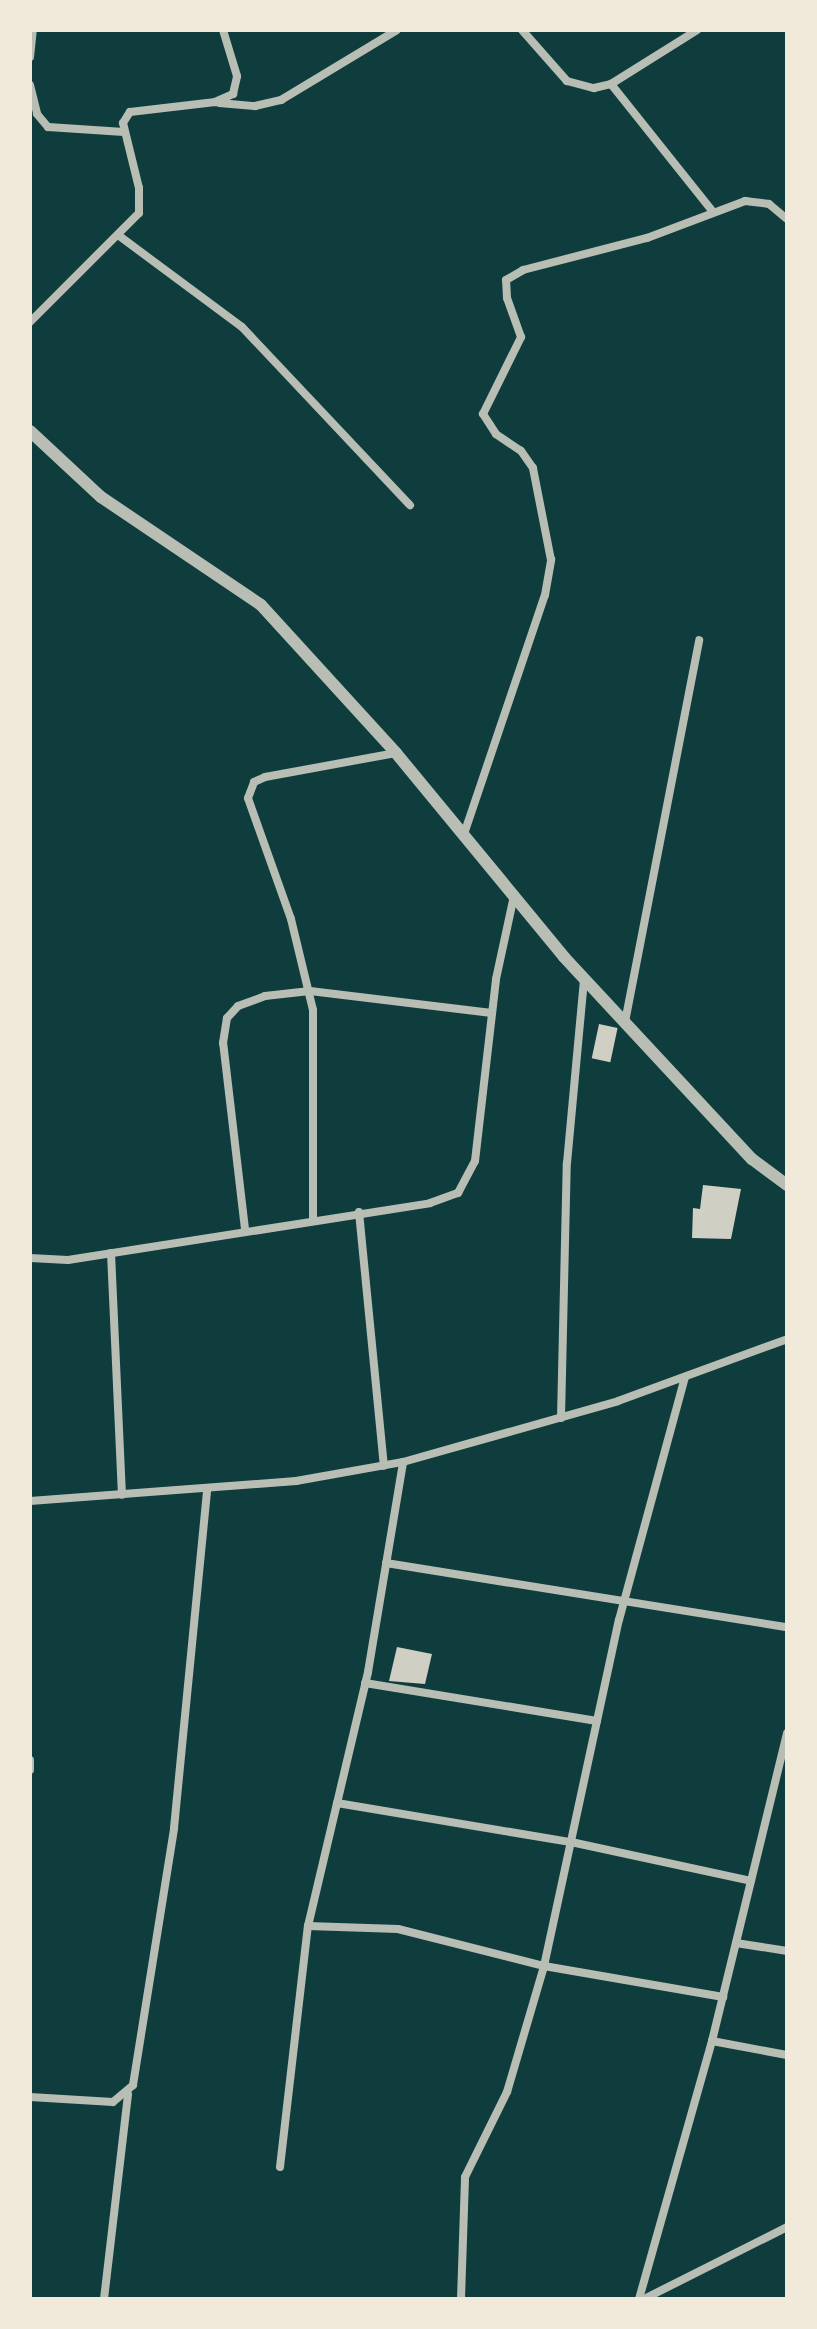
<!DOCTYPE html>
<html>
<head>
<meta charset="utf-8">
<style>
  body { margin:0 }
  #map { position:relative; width:817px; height:2329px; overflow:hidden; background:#0f3d3e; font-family:"Noto Serif",serif }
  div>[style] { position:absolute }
  .building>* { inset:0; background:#cfcfc3; transform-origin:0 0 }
  .minor>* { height:8px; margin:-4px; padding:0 4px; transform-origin:4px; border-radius:4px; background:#b8beb3 }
  .tertiary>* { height:12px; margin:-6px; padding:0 6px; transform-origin:6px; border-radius:6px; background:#b8beb3 }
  span { translate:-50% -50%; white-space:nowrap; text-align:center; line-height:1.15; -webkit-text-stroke:6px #f1e9da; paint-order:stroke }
  .frame { position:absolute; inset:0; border:32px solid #f1e9da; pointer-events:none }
</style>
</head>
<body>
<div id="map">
  <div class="building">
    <i style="left:599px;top:1024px;width:19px;height:35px;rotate:12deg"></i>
    <i style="clip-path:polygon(703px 1185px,741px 1189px,731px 1239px,692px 1238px,693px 1208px,700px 1209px)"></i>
    <i style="clip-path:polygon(397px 1647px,432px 1654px,425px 1684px,389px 1681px)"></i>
  </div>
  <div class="minor">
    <i style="left:522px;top:30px;width:68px;rotate:48.6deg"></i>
    <i style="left:567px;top:81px;width:28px;rotate:15deg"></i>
    <i style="left:594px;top:88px;width:17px;rotate:-13deg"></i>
    <i style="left:611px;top:84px;width:102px;rotate:-32.1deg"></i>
    <i style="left:30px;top:57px;width:27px;rotate:-84deg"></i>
    <i style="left:611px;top:84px;width:164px;rotate:51.4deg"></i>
    <i style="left:30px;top:85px;width:30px;rotate:76deg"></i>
    <i style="left:37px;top:114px;width:17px;rotate:50deg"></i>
    <i style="left:48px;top:127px;width:76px;rotate:3.8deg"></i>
    <i style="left:219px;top:103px;width:36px;rotate:5deg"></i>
    <i style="left:255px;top:106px;width:27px;rotate:-13deg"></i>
    <i style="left:281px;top:100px;width:135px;rotate:-31.1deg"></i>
    <i style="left:118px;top:235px;width:154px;rotate:36.6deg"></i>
    <i style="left:242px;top:327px;width:245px;rotate:46.7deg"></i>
    <i style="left:30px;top:322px;width:154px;rotate:-45deg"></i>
    <i style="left:139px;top:213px;width:25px;rotate:-90deg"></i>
    <i style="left:139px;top:188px;width:67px;rotate:-103.8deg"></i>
    <i style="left:123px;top:123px;width:13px;rotate:-58deg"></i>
    <i style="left:130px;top:112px;width:86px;rotate:-6.7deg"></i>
    <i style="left:215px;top:102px;width:20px;rotate:-24deg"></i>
    <i style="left:233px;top:94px;width:18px;rotate:-77deg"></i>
    <i style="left:237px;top:76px;width:48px;rotate:-106.9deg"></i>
    <i style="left:464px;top:834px;width:252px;rotate:-71.3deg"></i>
    <i style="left:545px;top:595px;width:36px;rotate:-80deg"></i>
    <i style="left:551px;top:560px;width:94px;rotate:-101.1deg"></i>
    <i style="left:533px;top:468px;width:21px;rotate:-125deg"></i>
    <i style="left:521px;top:451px;width:30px;rotate:-146deg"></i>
    <i style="left:496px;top:434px;width:24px;rotate:-123deg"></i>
    <i style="left:483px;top:414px;width:86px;rotate:-63.7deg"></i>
    <i style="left:521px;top:337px;width:41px;rotate:-109.7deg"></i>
    <i style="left:507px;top:298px;width:18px;rotate:-93deg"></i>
    <i style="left:506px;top:280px;width:20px;rotate:-30deg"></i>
    <i style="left:523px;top:270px;width:128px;rotate:-14.5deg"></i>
    <i style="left:647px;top:238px;width:105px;rotate:-20.7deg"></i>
    <i style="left:745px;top:201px;width:24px;rotate:7deg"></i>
    <i style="left:769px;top:204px;width:23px;rotate:40deg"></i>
    <i style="left:625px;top:1022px;width:389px;rotate:-79deg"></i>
    <i style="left:359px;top:1212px;width:255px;rotate:84.4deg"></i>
    <i style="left:313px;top:1218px;width:208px;rotate:-90deg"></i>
    <i style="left:313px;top:1010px;width:94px;rotate:-103.6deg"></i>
    <i style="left:291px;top:919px;width:128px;rotate:-109.6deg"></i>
    <i style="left:248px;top:798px;width:17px;rotate:-69deg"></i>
    <i style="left:254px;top:782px;width:12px;rotate:-24deg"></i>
    <i style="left:265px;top:777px;width:133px;rotate:-10.4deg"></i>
    <i style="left:245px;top:1229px;width:187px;rotate:-96.7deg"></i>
    <i style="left:223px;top:1043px;width:25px;rotate:-81deg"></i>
    <i style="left:227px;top:1018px;width:16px;rotate:-47deg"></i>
    <i style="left:238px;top:1006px;width:29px;rotate:-20deg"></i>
    <i style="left:265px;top:996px;width:45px;rotate:-6.3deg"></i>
    <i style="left:310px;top:991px;width:183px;rotate:6.9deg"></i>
    <i style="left:111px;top:1253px;width:242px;rotate:87.4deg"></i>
    <i style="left:30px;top:1258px;width:38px;rotate:3deg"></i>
    <i style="left:68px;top:1260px;width:366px;rotate:-8.9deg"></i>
    <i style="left:430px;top:1203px;width:30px;rotate:-20deg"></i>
    <i style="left:458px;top:1193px;width:36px;rotate:-62deg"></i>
    <i style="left:475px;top:1161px;width:183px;rotate:-83.4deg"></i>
    <i style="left:496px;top:979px;width:85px;rotate:-77.8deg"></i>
    <i style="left:561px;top:1418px;width:255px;rotate:-88.7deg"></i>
    <i style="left:567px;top:1163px;width:186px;rotate:-84.7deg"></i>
    <i style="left:30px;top:1501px;width:267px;rotate:-4.3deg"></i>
    <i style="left:296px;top:1481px;width:109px;rotate:-10.1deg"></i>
    <i style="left:403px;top:1462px;width:223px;rotate:-15.8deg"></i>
    <i style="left:618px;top:1401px;width:180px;rotate:-20.1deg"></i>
    <i style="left:386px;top:1563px;width:406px;rotate:9.1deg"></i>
    <i style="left:365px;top:1683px;width:235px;rotate:9.3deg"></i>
    <i style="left:30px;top:1760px;width:10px;rotate:90deg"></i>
    <i style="left:337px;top:1803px;width:237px;rotate:9.5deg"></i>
    <i style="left:571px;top:1842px;width:184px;rotate:12.2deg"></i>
    <i style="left:308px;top:1926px;width:90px;rotate:1.9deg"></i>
    <i style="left:398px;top:1929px;width:151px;rotate:14.2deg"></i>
    <i style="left:544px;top:1966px;width:182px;rotate:9.8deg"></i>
    <i style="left:736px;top:1943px;width:52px;rotate:8.9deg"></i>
    <i style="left:712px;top:2041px;width:76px;rotate:10.6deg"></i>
    <i style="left:30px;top:2097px;width:83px;rotate:3.4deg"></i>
    <i style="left:113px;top:2102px;width:26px;rotate:-40deg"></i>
    <i style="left:133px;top:2085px;width:260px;rotate:-80.9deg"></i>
    <i style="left:174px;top:1828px;width:341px;rotate:-84.4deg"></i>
    <i style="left:280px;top:2167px;width:243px;rotate:-83.4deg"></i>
    <i style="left:308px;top:1926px;width:261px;rotate:-76.7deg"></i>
    <i style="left:368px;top:1672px;width:213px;rotate:-80.5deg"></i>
    <i style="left:104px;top:2299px;width:206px;rotate:-83.3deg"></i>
    <i style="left:461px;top:2299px;width:122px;rotate:-88.1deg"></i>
    <i style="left:465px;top:2177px;width:95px;rotate:-63.7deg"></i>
    <i style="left:507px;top:2092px;width:131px;rotate:-73.6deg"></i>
    <i style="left:544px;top:1966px;width:354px;rotate:-77.8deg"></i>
    <i style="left:619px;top:1620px;width:252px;rotate:-74.8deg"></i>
    <i style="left:639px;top:2299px;width:268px;rotate:-74.2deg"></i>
    <i style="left:712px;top:2041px;width:317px;rotate:-76.3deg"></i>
    <i style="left:644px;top:2299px;width:160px;rotate:-26.7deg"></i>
  </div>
  <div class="tertiary">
    <i style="left:30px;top:431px;width:97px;rotate:42.9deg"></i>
    <i style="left:101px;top:497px;width:193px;rotate:34deg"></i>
    <i style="left:261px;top:605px;width:200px;rotate:47.6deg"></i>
    <i style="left:396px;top:753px;width:264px;rotate:50.5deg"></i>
    <i style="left:564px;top:957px;width:276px;rotate:47.1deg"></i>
    <i style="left:752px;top:1159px;width:44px;rotate:36.6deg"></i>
  </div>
  <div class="frame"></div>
</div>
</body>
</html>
